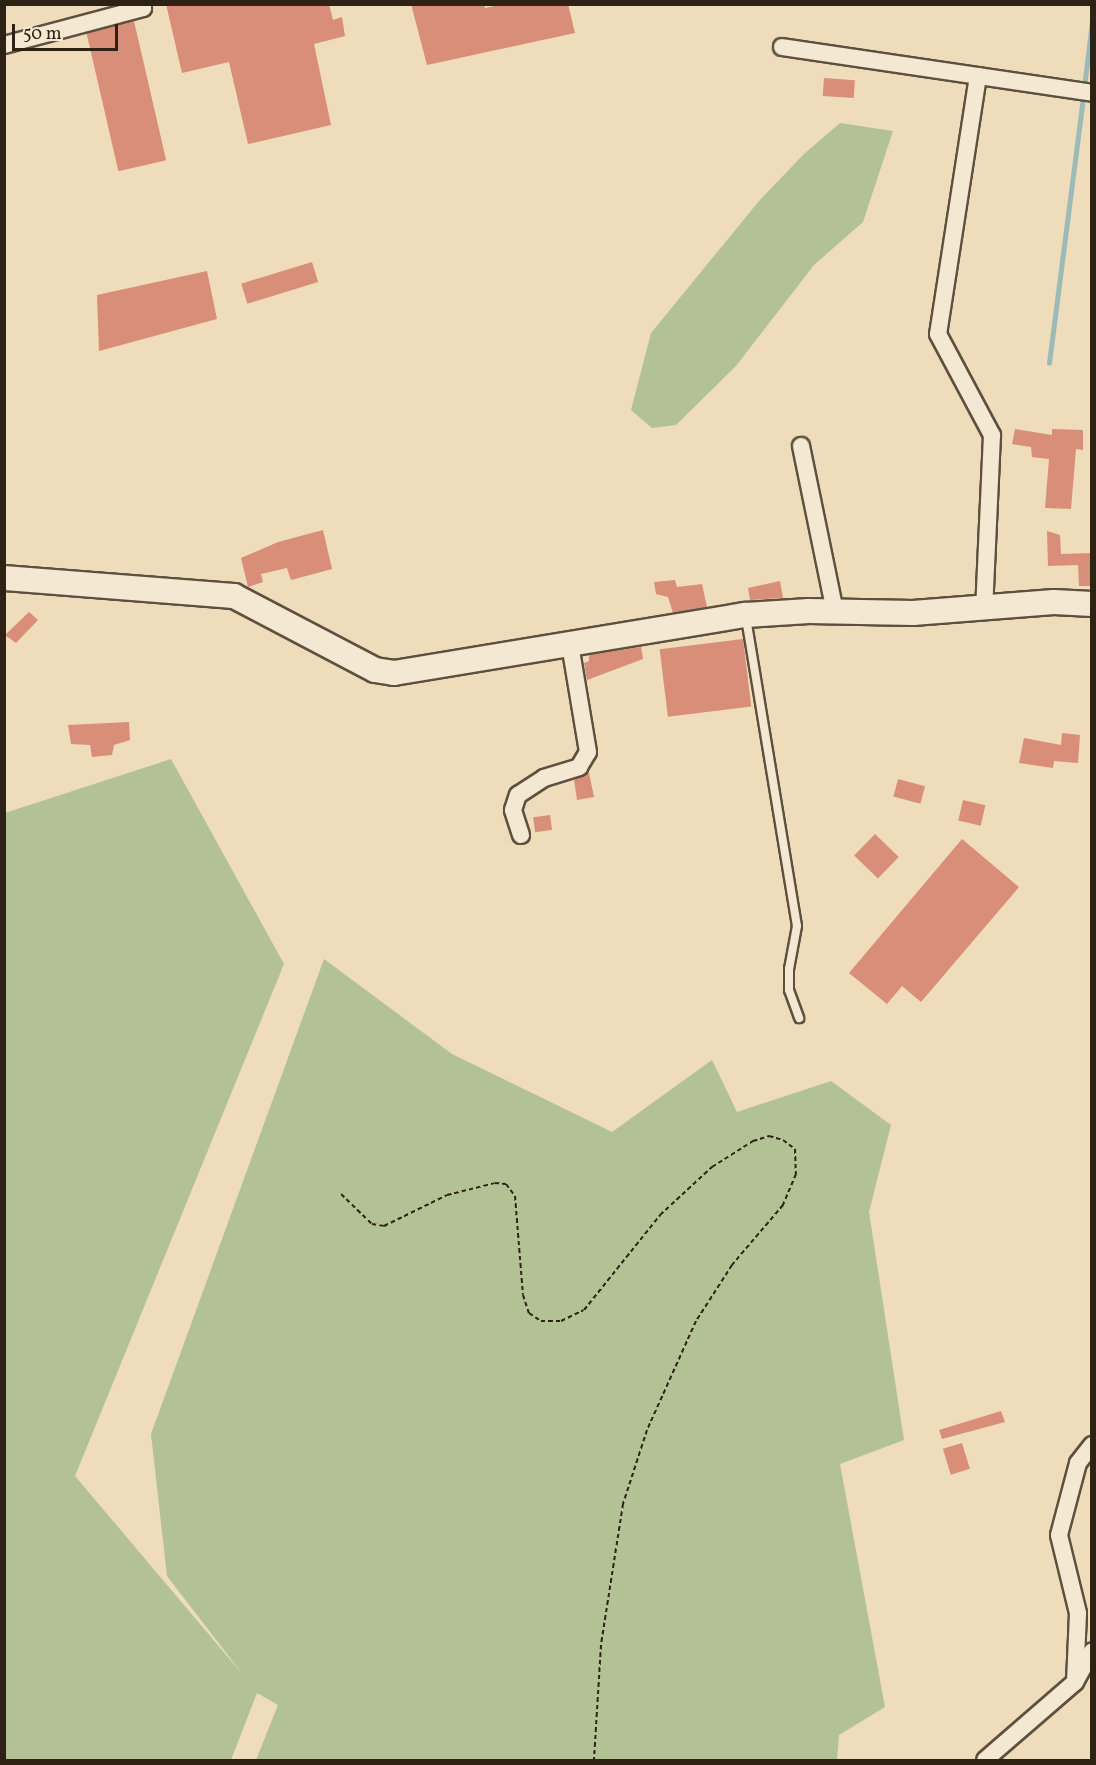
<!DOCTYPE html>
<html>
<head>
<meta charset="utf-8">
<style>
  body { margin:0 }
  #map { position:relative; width:1096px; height:1765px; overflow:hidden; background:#eedcba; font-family:Vollkorn,serif }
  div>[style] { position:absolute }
  .green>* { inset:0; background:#b3c294 }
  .stream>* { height:4.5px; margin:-2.25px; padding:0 2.25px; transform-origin:2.25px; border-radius:2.25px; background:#9cbab8 }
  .building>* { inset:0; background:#d88e79; transform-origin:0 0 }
  .path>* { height:2px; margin-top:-1px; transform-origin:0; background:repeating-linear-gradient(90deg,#2e2214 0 4.5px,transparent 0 7.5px) }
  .roads { filter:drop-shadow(2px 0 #5e503e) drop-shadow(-2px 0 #5e503e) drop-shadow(0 2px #5e503e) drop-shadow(0 -2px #5e503e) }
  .lane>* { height:8px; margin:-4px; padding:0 4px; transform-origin:4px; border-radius:4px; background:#f4e8d2 }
  .street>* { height:16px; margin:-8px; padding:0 8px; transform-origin:8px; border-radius:8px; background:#f4e8d2 }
  .secondary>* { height:24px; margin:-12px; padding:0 12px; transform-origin:12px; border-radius:12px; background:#f4e8d2 }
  span { translate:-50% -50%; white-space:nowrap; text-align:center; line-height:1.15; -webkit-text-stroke:6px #f4e8d2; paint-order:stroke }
  .frame { position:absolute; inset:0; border:6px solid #2e2214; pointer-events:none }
  .scale { position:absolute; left:12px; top:24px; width:106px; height:27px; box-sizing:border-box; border:3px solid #2e2214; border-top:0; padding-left:8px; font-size:18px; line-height:21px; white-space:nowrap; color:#2e2214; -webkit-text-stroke:4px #f4e8d2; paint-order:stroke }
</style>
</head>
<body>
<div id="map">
  <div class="green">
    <i style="clip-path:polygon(840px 123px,893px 131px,863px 222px,814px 265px,736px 366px,676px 425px,652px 428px,631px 410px,651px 333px,759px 201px,804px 154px)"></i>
    <i style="clip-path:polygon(171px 759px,284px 964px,75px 1476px,244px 1676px,167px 1576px,151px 1434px,324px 959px,452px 1054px,612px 1132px,712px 1060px,737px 1112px,831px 1081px,891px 1125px,869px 1212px,904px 1440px,840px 1464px,885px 1707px,839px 1735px,837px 1760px,256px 1760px,278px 1705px,257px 1693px,231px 1760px,5px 1760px,5px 813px)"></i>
  </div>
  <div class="stream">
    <i style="left:1084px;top:88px;width:67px;rotate:-83.2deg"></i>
    <i style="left:1049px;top:363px;width:269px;rotate:-82.7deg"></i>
  </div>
  <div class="building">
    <i style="clip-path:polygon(166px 4px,329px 4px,333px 20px,342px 17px,345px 36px,314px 44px,331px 125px,248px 144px,229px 62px,182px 73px)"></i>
    <i style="clip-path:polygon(411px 4px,484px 4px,485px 8px,503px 4px,568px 4px,575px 33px,427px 65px)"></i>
    <i style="left:134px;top:21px;width:143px;height:49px;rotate:77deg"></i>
    <i style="left:824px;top:78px;width:31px;height:18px;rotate:4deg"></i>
    <i style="left:312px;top:262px;width:21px;height:74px;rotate:73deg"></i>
    <i style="clip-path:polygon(207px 271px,217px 319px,99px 351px,97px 295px)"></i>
    <i style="clip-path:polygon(1015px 429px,1052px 435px,1052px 429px,1083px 430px,1083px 450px,1076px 449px,1071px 509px,1045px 508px,1049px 459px,1032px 457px,1031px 447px,1012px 444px)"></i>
    <i style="clip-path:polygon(323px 530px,332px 569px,291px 580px,287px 568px,261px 574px,263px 582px,248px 587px,241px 558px,278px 542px)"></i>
    <i style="clip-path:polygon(1047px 531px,1060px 535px,1061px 554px,1092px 553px,1092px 586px,1079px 586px,1078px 565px,1048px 566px)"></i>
    <i style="clip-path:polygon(675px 580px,677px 587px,702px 584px,707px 607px,673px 613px,668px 597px,656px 594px,654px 582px)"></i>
    <i style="clip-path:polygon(780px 581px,783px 598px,750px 600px,748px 588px)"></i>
    <i style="clip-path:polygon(29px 612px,38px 620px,16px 643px,5px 635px)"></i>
    <i style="left:743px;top:639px;width:68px;height:84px;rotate:83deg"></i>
    <i style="clip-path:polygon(641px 647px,643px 659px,587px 680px,584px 663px,589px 661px,589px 655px)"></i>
    <i style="clip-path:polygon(129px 722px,130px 740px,114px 745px,112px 755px,92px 757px,90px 745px,71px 744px,68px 725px)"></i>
    <i style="clip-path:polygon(1062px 733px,1080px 735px,1078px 763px,1054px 761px,1053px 768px,1019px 763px,1024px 738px,1061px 745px)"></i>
    <i style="clip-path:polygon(589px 773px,594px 797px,577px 800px,574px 780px)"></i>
    <i style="left:898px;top:779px;width:28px;height:18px;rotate:15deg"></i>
    <i style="left:963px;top:800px;width:23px;height:21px;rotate:13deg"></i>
    <i style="left:550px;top:815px;width:15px;height:17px;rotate:82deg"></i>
    <i style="left:875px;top:834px;width:33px;height:30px;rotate:44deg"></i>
    <i style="clip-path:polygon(962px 839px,1019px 887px,921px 1002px,902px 986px,887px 1004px,849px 973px)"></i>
    <i style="clip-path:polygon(1001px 1411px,1005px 1422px,942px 1439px,939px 1430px)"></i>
    <i style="left:962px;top:1443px;width:27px;height:20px;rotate:73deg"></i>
  </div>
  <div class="path">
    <i style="left:341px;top:1194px;width:43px;rotate:44.1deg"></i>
    <i style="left:372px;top:1224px;width:12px;rotate:9deg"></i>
    <i style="left:384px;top:1226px;width:70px;rotate:-26.2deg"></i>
    <i style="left:447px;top:1195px;width:49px;rotate:-14deg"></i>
    <i style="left:495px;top:1183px;width:11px;rotate:5deg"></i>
    <i style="left:506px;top:1184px;width:15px;rotate:53deg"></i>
    <i style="left:515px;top:1196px;width:99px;rotate:85.4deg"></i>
    <i style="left:523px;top:1295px;width:19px;rotate:72deg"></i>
    <i style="left:529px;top:1313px;width:14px;rotate:34deg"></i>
    <i style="left:541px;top:1321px;width:20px"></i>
    <i style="left:561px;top:1321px;width:25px;rotate:-26deg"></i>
    <i style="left:584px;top:1310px;width:122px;rotate:-51.3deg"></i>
    <i style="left:660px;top:1215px;width:71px;rotate:-42.7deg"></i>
    <i style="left:712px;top:1167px;width:49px;rotate:-32.4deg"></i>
    <i style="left:753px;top:1141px;width:17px;rotate:-17deg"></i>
    <i style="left:769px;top:1136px;width:15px;rotate:16deg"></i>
    <i style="left:783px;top:1140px;width:15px;rotate:37deg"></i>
    <i style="left:795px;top:1149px;width:25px;rotate:88deg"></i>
    <i style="left:796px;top:1174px;width:34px;rotate:113deg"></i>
    <i style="left:783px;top:1205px;width:79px;rotate:130.4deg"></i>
    <i style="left:732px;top:1265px;width:67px;rotate:122.7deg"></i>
    <i style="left:696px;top:1321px;width:120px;rotate:114.2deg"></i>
    <i style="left:647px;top:1430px;width:78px;rotate:108deg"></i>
    <i style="left:623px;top:1504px;width:143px;rotate:98.9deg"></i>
    <i style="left:601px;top:1645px;width:115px;rotate:93.5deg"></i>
  </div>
  <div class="roads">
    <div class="lane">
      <i style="left:746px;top:618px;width:312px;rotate:80.6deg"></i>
      <i style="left:797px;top:926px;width:44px;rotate:100.5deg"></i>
      <i style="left:789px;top:969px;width:21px;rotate:90deg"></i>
      <i style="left:789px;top:990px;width:30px;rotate:70deg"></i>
    </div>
    <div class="street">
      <i style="left:4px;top:45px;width:144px;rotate:-14.9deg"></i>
      <i style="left:143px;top:8px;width:4px;rotate:-90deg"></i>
      <i style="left:782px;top:47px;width:313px;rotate:8.4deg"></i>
      <i style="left:978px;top:76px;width:261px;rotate:98.8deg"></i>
      <i style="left:938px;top:334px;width:115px;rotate:61.9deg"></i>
      <i style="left:992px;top:435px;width:173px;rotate:92.6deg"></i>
      <i style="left:801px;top:446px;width:168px;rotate:78.4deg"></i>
      <i style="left:521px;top:835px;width:26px;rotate:-108deg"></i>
      <i style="left:513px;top:810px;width:16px;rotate:-72deg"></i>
      <i style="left:518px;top:795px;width:31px;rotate:-33deg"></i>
      <i style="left:544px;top:778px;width:37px;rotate:-17deg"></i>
      <i style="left:579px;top:767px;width:17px;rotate:-59deg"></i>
      <i style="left:588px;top:752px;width:109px;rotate:-99.5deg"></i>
      <i style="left:1075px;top:1682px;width:69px;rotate:-87.5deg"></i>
      <i style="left:1078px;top:1613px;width:80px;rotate:-103.7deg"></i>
      <i style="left:1059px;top:1535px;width:74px;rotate:-75.2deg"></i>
      <i style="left:1078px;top:1463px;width:23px;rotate:-52deg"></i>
      <i style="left:985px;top:1760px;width:119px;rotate:-40.9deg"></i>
      <i style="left:1075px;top:1682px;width:35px;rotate:-61deg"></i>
    </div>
    <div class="secondary">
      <i style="left:4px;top:578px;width:231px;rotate:4.5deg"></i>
      <i style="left:234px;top:596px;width:159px;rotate:27.7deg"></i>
      <i style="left:375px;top:670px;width:19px;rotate:9deg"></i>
      <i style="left:394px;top:673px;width:357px;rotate:-9.4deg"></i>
      <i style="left:746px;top:615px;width:63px;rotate:-3.6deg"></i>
      <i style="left:809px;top:611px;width:104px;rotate:1.1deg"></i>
      <i style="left:913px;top:613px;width:141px;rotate:-4.5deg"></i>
      <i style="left:1054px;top:602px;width:38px;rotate:3deg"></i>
    </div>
  </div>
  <div class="frame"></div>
  <div class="scale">50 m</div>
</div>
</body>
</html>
